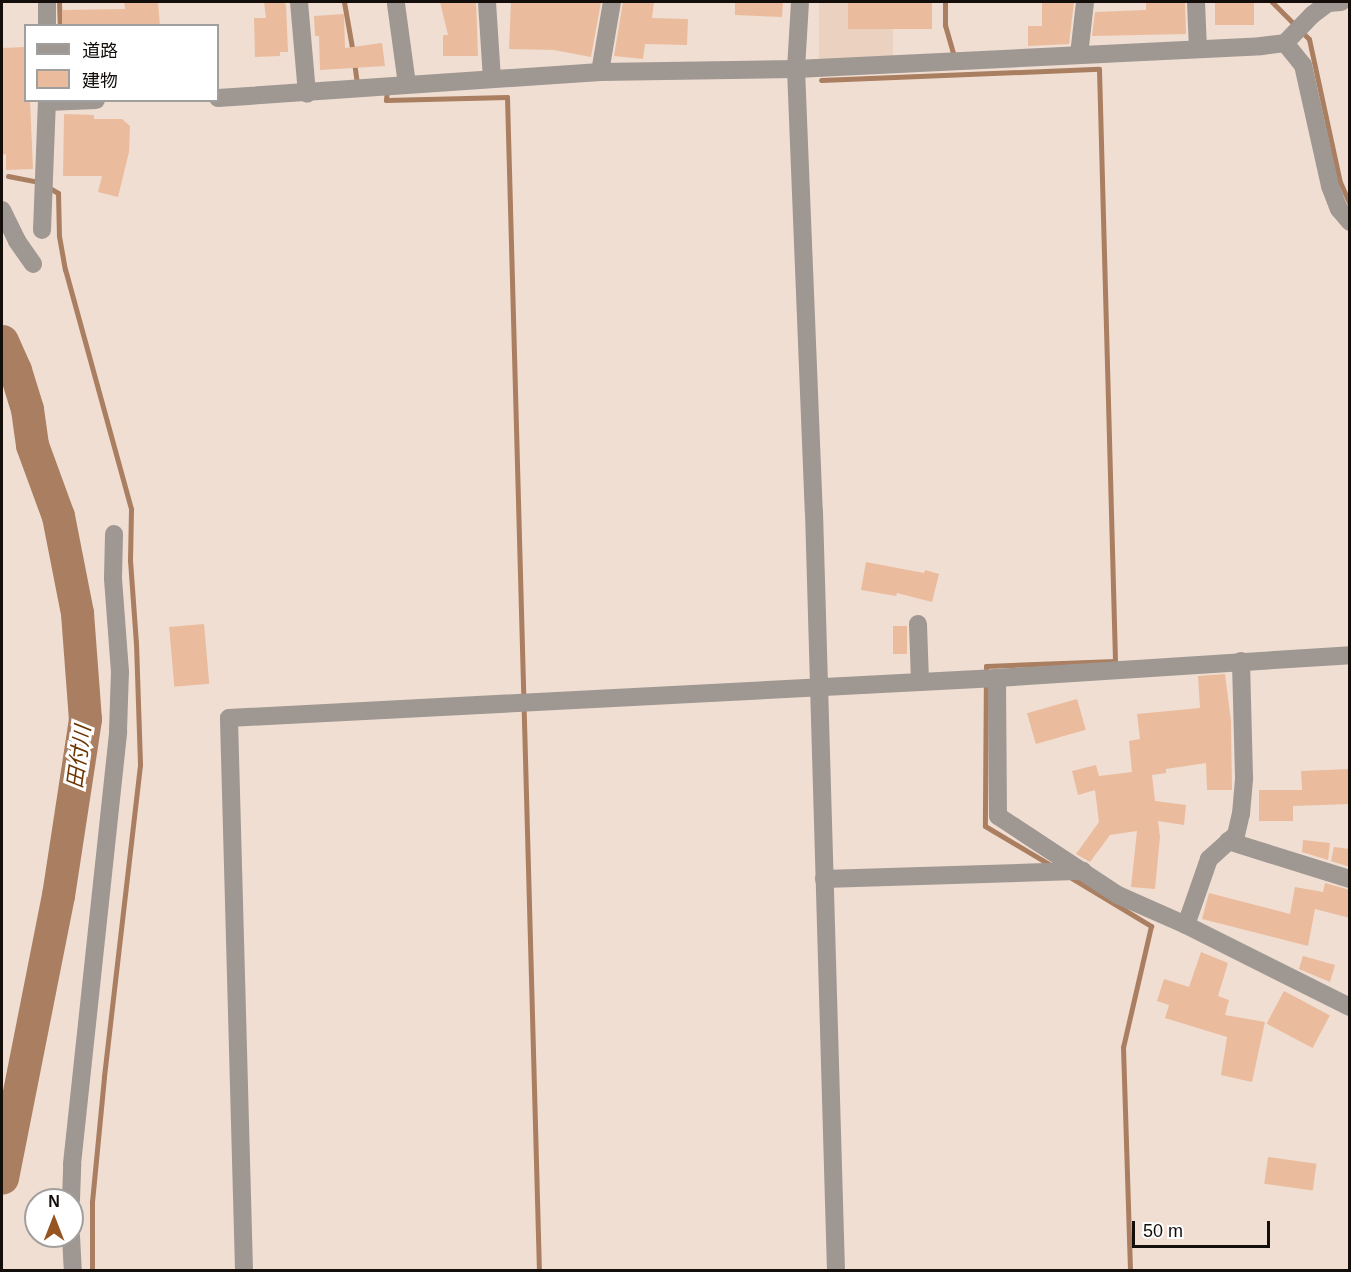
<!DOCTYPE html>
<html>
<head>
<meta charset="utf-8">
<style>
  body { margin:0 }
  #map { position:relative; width:1351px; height:1272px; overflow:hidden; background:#f0ded2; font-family:Helvetica,"Noto Sans JP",sans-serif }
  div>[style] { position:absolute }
  .built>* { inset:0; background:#ead1c0; transform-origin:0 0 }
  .stream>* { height:5px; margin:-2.5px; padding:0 2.5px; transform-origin:2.5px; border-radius:2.5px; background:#a97e61 }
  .river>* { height:33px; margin:-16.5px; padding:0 16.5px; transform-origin:16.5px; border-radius:16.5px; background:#a97e61 }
  .building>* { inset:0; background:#eabc9d; transform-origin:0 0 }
  .minor>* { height:18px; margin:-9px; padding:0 9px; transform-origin:9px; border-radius:9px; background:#9f9792 }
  span { translate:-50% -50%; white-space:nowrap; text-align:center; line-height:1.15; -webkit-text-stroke:6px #fff; paint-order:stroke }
  .water-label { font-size:21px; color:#6d3500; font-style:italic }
  .frame { position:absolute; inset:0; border:3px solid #140e0a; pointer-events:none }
  .legend { position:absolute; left:24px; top:24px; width:195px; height:78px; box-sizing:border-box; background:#fff; border:2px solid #a19f9d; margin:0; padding:8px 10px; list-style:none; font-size:18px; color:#140e0a }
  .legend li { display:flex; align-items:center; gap:12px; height:30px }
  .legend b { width:30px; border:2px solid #a19f9d }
  .north { position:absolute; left:24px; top:1188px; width:60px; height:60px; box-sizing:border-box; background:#fff; border:2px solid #a19f9d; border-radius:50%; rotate:0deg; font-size:16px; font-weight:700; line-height:24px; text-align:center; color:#140e0a }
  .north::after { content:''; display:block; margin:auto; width:21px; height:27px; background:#965520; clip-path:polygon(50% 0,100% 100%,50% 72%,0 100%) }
  .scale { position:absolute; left:1132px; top:1221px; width:138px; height:27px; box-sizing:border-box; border:3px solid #140e0a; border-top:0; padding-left:8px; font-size:18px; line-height:21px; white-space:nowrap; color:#140e0a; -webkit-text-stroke:4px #fff; paint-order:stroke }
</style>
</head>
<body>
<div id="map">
  <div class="built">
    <i style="left:819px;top:2px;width:74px;height:60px"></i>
  </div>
  <div class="stream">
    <i style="left:59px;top:2px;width:24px;rotate:88deg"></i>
    <i style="left:344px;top:2px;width:52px;rotate:80deg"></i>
    <i style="left:945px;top:2px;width:23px;rotate:90deg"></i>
    <i style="left:945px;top:25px;width:35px;rotate:74deg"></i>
    <i style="left:1272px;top:2px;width:52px;rotate:45deg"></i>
    <i style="left:1309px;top:39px;width:146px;rotate:77.8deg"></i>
    <i style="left:1340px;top:182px;width:24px;rotate:66deg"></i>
    <i style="left:354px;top:62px;width:21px;rotate:82deg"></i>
    <i style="left:821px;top:80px;width:278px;rotate:-2.3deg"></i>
    <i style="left:1099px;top:69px;width:592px;rotate:88.45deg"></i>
    <i style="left:1115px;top:661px;width:129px;rotate:177.8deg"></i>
    <i style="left:986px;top:666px;width:160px;rotate:90.4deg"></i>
    <i style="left:985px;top:826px;width:78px;rotate:30.8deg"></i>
    <i style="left:387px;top:90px;width:10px;rotate:96deg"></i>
    <i style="left:386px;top:100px;width:121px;rotate:-1.4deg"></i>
    <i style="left:507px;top:97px;width:1173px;rotate:88.44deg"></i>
    <i style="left:8px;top:176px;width:32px;rotate:11deg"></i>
    <i style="left:39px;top:182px;width:22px;rotate:30deg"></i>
    <i style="left:58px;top:193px;width:43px;rotate:88.7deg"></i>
    <i style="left:59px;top:236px;width:34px;rotate:80deg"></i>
    <i style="left:65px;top:269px;width:249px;rotate:74.6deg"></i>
    <i style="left:131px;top:509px;width:51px;rotate:91.1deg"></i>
    <i style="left:130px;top:560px;width:83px;rotate:85.9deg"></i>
    <i style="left:136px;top:643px;width:122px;rotate:88.1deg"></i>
    <i style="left:140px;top:765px;width:314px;rotate:96.6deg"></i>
    <i style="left:104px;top:1077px;width:126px;rotate:95.5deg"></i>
    <i style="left:92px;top:1202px;width:68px;rotate:90deg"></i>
    <i style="left:1070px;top:877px;width:95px;rotate:31.2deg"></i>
    <i style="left:1151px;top:926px;width:124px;rotate:103deg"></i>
    <i style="left:1123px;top:1047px;width:223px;rotate:88.2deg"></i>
  </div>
  <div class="river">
    <i style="left:2px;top:341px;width:32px;rotate:66deg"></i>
    <i style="left:15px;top:370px;width:41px;rotate:72.9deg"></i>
    <i style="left:27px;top:409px;width:36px;rotate:82deg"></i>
    <i style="left:32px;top:445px;width:76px;rotate:69.9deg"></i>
    <i style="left:58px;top:516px;width:99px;rotate:78.9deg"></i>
    <i style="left:77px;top:613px;width:106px;rotate:85.7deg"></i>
    <i style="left:85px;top:719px;width:178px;rotate:98.7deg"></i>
    <i style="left:58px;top:895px;width:288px;rotate:101.2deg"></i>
  </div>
  <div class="building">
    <i style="clip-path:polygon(124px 2px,158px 2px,160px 26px,62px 26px,62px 10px,125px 9px)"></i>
    <i style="clip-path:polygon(264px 2px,284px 2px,286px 5px,288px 52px,280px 52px,280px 56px,255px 57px,254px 18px,266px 18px)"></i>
    <i style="clip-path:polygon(440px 2px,476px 2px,478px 56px,443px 56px,443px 35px,448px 35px)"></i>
    <i style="clip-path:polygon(511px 2px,601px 2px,591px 57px,554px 50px,509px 49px)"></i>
    <i style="clip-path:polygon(623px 2px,654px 2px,652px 18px,688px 19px,687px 45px,645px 44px,643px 59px,614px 56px)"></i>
    <i style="clip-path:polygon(735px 2px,783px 2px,782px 17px,735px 15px)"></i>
    <i style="left:848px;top:2px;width:84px;height:27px"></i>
    <i style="clip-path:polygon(1042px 2px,1074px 2px,1069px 44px,1028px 46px,1028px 26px,1042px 26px)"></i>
    <i style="clip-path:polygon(1146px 2px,1185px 2px,1186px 34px,1092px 36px,1095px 12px,1146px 10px)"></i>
    <i style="left:1215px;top:2px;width:39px;height:23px"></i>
    <i style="clip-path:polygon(344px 14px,345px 48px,382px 43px,385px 66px,320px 70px,319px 36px,315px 36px,314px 16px)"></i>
    <i style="clip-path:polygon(26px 47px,26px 100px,30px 100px,33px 169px,6px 170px,6px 154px,2px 155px,2px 48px)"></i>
    <i style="clip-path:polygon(64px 114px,94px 115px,94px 119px,122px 119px,130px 126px,129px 152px,118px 197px,98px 192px,102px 176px,63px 176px)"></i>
    <i style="clip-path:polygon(866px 562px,924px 573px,925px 570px,939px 574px,932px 602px,897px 593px,896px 596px,861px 590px)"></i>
    <i style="left:204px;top:624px;width:60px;height:35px;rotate:85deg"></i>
    <i style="left:893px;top:626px;width:14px;height:28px"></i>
    <i style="clip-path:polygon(1225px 674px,1231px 721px,1232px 790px,1207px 790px,1206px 763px,1166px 769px,1166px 773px,1152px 775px,1155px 801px,1186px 805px,1184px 825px,1158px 821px,1160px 837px,1155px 889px,1131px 887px,1137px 831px,1110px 835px,1090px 862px,1076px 854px,1099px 822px,1095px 790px,1078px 795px,1072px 771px,1096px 765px,1099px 776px,1132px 772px,1129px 741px,1140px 739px,1137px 714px,1200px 708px,1198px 676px)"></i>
    <i style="left:1077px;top:699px;width:32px;height:52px;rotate:74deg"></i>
    <i style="clip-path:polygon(1350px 769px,1350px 804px,1293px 806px,1293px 821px,1259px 821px,1259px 790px,1302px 790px,1301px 771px)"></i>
    <i style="clip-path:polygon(1303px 840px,1330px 843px,1328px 860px,1302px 852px)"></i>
    <i style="clip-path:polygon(1334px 847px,1350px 849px,1350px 867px,1331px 861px)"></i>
    <i style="clip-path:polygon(1325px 883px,1350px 890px,1350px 918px,1315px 909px,1308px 946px,1202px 919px,1209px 893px,1290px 914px,1295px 887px,1323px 892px)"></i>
    <i style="clip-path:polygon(1201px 952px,1228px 963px,1218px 996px,1229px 1000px,1225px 1015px,1265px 1022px,1252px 1082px,1221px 1075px,1227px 1037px,1165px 1018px,1169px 1005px,1157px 1001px,1164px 979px,1189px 987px)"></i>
    <i style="clip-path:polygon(1303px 956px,1335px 965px,1330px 982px,1299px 969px)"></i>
    <i style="left:1284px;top:991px;width:52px;height:37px;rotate:28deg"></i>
    <i style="left:1268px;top:1157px;width:49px;height:27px;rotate:8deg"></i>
  </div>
  <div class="minor">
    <i style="left:299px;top:2px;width:92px;rotate:85deg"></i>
    <i style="left:487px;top:2px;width:77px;rotate:86.3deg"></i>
    <i style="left:800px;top:2px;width:67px;rotate:93.4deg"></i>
    <i style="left:796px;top:69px;width:443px;rotate:87.7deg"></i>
    <i style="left:814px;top:512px;width:758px;rotate:88.34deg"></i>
    <i style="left:1196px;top:2px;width:47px;rotate:87.6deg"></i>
    <i style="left:396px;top:4px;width:81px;rotate:82.2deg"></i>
    <i style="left:47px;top:26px;width:24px;rotate:-90deg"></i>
    <i style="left:1285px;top:43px;width:28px;rotate:51deg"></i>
    <i style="left:1303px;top:65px;width:124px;rotate:77.4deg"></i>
    <i style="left:1330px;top:186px;width:25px;rotate:69deg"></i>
    <i style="left:1339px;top:209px;width:17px;rotate:50deg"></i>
    <i style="left:1079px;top:55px;width:53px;rotate:-83.5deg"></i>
    <i style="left:600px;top:72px;width:71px;rotate:-80.3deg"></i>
    <i style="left:218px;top:98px;width:383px;rotate:-3.9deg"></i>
    <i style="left:600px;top:72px;width:196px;rotate:-0.9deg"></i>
    <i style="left:796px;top:69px;width:466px;rotate:-2.8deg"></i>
    <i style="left:1261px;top:46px;width:24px;rotate:-7deg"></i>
    <i style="left:1285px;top:43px;width:39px;rotate:-46deg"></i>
    <i style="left:1312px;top:15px;width:20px;rotate:-37deg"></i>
    <i style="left:1328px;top:3px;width:13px;rotate:-4deg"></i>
    <i style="left:47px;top:102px;width:49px;rotate:-2.3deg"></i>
    <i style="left:2px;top:210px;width:34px;rotate:64deg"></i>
    <i style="left:17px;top:241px;width:28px;rotate:55deg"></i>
    <i style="left:42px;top:230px;width:130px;rotate:-87.8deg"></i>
    <i style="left:918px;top:624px;width:58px;rotate:88deg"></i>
    <i style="left:997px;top:678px;width:138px;rotate:89.6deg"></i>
    <i style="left:998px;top:816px;width:144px;rotate:33.4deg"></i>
    <i style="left:1118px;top:895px;width:74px;rotate:23.8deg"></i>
    <i style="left:1186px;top:925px;width:183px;rotate:26.6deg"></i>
    <i style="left:1228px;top:841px;width:128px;rotate:17.3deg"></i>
    <i style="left:824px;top:879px;width:259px;rotate:-1.8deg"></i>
    <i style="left:1186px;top:925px;width:70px;rotate:-70.8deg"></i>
    <i style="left:1209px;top:859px;width:36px;rotate:-42deg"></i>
    <i style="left:1236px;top:835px;width:22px;rotate:-77deg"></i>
    <i style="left:1241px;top:814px;width:37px;rotate:-85deg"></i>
    <i style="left:1244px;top:777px;width:116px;rotate:-91.5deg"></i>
    <i style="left:71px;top:1200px;width:36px;rotate:-88deg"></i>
    <i style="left:72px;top:1164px;width:435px;rotate:-83.9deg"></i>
    <i style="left:118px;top:731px;width:59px;rotate:-88.1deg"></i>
    <i style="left:120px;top:672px;width:94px;rotate:-94.3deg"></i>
    <i style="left:113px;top:578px;width:44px;rotate:-88.7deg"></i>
    <i style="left:71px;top:1236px;width:34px;rotate:87deg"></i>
    <i style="left:244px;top:1270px;width:552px;rotate:-91.56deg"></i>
    <i style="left:229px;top:718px;width:769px;rotate:-2.98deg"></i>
    <i style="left:997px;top:678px;width:354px;rotate:-3.7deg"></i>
  </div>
  <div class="water-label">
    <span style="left:79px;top:757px;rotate:-82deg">田付川</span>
  </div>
  <div class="frame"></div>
  <ul class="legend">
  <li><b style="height:8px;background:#9f9792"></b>道路</li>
  <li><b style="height:16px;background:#eabc9d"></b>建物</li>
  </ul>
  <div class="north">N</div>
  <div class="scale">50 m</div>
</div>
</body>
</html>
